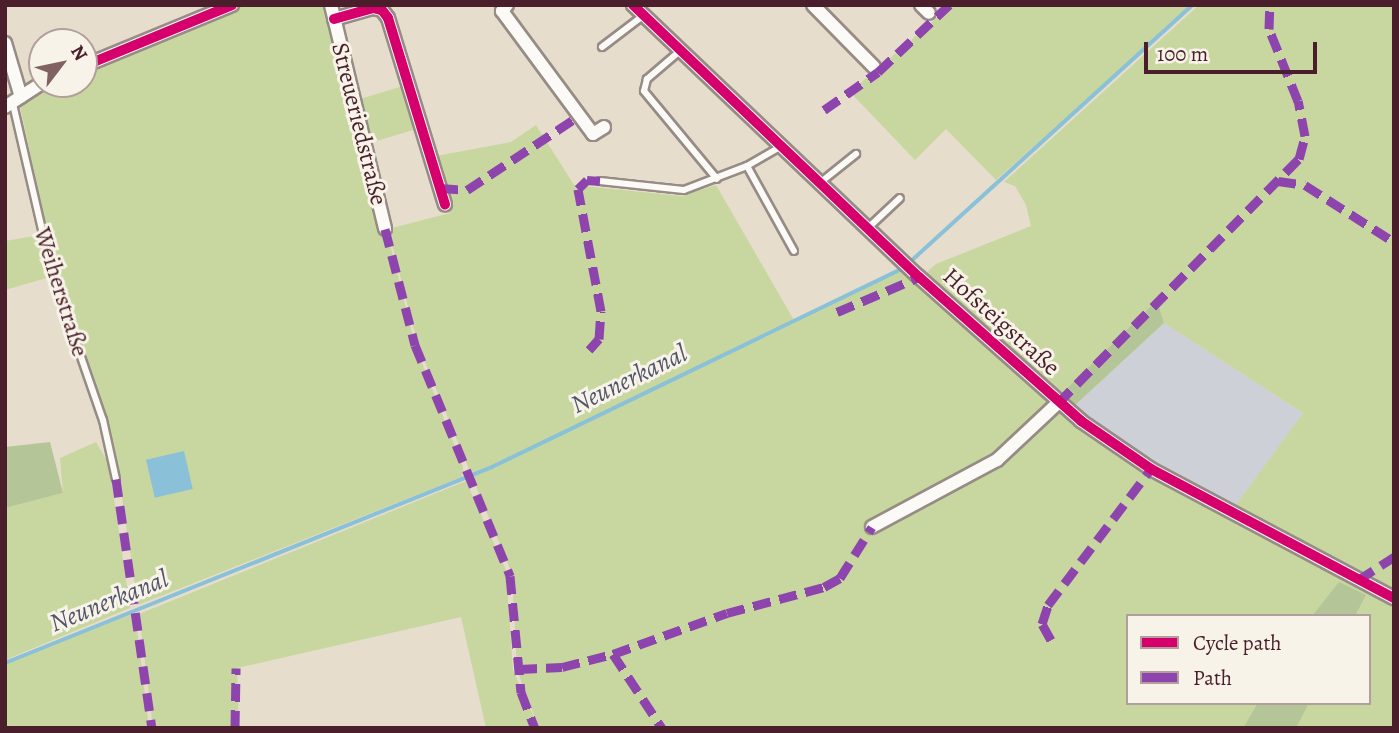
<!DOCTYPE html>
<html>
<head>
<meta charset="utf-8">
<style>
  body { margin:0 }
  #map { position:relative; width:1399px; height:733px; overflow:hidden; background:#e6ddcc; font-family:Alegreya,serif }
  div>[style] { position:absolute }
  .industrial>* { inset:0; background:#cdd0d6 }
  .green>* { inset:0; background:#c8d79f; transform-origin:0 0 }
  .forest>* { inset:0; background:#b4c697 }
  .water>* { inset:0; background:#8ac1d9; transform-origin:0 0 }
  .stream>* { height:3.5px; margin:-1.75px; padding:0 1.75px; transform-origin:1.75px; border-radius:1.75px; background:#8ac1d9 }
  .roads { filter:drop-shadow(2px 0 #978c85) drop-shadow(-2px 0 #978c85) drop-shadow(0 2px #978c85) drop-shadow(0 -2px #978c85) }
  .lane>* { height:6px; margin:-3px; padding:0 3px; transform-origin:3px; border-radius:3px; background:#fbfaf7 }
  .street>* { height:12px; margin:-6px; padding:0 6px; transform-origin:6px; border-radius:6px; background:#fbfaf7 }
  .quiet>* { height:9px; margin-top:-4.5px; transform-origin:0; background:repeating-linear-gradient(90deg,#8e44ad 0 18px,transparent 0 27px) }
  .cycleway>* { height:10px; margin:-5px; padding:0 5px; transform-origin:5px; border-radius:5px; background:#d6006c }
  span { translate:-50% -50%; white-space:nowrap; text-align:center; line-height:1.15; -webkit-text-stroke:6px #f7f3e8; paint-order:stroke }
  .street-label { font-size:24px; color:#4a1f2b }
  .water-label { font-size:26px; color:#53546a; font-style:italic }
  .frame { position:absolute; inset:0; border:7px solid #4a1f2b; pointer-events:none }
  .legend { position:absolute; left:1126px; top:614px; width:245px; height:91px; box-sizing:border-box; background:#f7f3e8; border:2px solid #b29e9c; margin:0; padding:9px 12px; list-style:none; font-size:21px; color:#4a1f2b }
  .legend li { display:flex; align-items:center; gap:14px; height:35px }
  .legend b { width:35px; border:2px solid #b29e9c }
  .north { position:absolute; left:28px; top:28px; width:70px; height:70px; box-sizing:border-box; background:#f7f3e8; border:2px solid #b29e9c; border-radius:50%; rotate:58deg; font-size:19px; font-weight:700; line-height:28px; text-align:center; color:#4a1f2b }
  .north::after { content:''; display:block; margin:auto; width:24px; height:32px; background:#816263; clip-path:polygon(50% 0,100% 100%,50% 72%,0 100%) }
  .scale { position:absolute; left:1144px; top:42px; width:173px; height:32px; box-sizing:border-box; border:4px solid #4a1f2b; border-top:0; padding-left:9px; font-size:21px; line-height:24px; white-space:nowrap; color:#4a1f2b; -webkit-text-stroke:5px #f7f3e8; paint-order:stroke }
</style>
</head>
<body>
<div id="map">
  <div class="industrial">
    <i style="clip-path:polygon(1164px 323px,1303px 413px,1233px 510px,1186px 485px,1072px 408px)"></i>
  </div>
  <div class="green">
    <i style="clip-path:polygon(230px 5px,331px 5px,415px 345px,463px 467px,462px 477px,138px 605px,117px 463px,57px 279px,20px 106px,42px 84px,84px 84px,84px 65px)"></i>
    <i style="clip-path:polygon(952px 5px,1193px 5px,996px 180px,946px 129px,915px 160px,850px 92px)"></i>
    <i style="clip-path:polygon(evenodd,1199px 5px,1394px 5px,1394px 728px,486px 728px,461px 617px,237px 668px,239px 728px,153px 728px,139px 614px,466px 481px,506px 570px,513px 670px,538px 726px,517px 670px,512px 574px,418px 345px,388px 229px,450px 213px,436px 156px,511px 142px,536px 125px,574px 185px,681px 196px,716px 185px,795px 322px,904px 268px,923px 275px,936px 264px,1031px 226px,1026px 205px,1015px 186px,1004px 182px,1199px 5px,1157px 300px,1164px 323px,1303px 413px,1233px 509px,1186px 485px,1084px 419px,1059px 396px,1157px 300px,1199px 5px,1128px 616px,1369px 616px,1369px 703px,1128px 703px,1128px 616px)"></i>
    <i style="left:403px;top:86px;width:45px;height:49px;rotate:73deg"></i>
    <i style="clip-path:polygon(40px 235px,50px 277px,5px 290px,5px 241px)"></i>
    <i style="clip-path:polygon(96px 442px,109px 464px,130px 608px,5px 660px,5px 508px,63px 493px,60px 458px)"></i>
    <i style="clip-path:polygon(135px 613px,149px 728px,5px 728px,5px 663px)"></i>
  </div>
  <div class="forest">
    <i style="clip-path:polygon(1157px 300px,1164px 323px,1072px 408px,1059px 396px)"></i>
    <i style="clip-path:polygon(50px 442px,63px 493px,5px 508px,5px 447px)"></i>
    <i style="clip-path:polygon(1339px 582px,1366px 595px,1355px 616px,1312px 616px)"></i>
    <i style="clip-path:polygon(1258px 703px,1309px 703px,1296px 728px,1243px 728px)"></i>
  </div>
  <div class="water">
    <i style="left:184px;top:451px;width:39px;height:39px;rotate:77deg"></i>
  </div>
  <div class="stream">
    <i style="left:909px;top:263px;width:384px;rotate:-42.3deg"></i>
    <i style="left:5px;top:663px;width:525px;rotate:-21.92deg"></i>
    <i style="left:492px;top:467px;width:457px;rotate:-25.8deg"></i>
  </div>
  <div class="roads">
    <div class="lane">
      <i style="left:602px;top:47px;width:53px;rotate:-37.3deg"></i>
      <i style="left:681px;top:50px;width:45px;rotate:139.5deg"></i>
      <i style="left:647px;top:79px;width:12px;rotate:104deg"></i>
      <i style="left:644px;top:91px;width:114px;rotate:50.3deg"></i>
      <i style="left:13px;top:104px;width:173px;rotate:77deg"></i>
      <i style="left:52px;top:273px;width:156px;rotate:70.9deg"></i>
      <i style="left:103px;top:420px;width:60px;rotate:77.6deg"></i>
      <i style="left:747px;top:166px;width:97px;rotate:61.1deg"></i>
      <i style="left:600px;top:181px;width:84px;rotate:6.1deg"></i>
      <i style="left:684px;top:190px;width:67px;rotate:-20.9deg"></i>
      <i style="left:747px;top:166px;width:39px;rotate:-30deg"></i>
      <i style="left:821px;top:182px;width:45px;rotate:-38.7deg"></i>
      <i style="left:869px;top:227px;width:42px;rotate:-43.1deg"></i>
    </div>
    <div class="street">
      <i style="left:331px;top:5px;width:230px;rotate:76.4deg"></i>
      <i style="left:507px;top:5px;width:8px;rotate:130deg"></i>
      <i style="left:502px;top:11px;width:153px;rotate:53.5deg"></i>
      <i style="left:593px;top:134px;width:13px;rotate:-32deg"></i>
      <i style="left:633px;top:5px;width:395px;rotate:43.6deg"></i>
      <i style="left:919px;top:277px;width:217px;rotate:41.6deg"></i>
      <i style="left:1081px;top:421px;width:85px;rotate:34.4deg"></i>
      <i style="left:1151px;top:469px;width:275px;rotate:28deg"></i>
      <i style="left:813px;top:5px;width:87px;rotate:45.5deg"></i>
      <i style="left:921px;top:5px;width:11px;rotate:45deg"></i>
      <i style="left:334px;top:19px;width:41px;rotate:-15.8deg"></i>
      <i style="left:373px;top:8px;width:9px;rotate:13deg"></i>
      <i style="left:382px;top:10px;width:10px;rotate:53deg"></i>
      <i style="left:388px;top:18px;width:195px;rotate:73deg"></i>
      <i style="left:5px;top:43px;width:56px;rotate:73.5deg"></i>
      <i style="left:84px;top:66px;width:160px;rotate:-22.4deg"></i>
      <i style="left:5px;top:107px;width:44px;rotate:-33deg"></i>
      <i style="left:872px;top:527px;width:142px;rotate:-28.2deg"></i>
      <i style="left:997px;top:460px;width:83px;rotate:-43.1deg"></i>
    </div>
  </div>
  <div class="quiet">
    <i style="left:824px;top:110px;width:66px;rotate:-35.1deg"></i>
    <i style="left:878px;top:72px;width:98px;rotate:-43.3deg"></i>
    <i style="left:1278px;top:181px;width:27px;rotate:8deg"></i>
    <i style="left:1305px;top:185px;width:106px;rotate:32.6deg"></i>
    <i style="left:440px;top:188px;width:27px;rotate:4deg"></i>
    <i style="left:467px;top:190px;width:134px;rotate:-33.5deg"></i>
    <i style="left:385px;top:229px;width:120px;rotate:75.5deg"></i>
    <i style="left:415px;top:345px;width:250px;rotate:67.6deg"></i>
    <i style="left:510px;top:576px;width:117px;rotate:84.6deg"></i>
    <i style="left:521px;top:692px;width:39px;rotate:69deg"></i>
    <i style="left:837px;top:312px;width:89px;rotate:-23.1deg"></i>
    <i style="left:589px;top:350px;width:15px;rotate:-48deg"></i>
    <i style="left:599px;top:339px;width:28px;rotate:-86deg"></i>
    <i style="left:601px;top:311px;width:124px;rotate:-100.7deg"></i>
    <i style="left:578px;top:189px;width:13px;rotate:-45deg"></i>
    <i style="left:587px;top:180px;width:13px;rotate:4deg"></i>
    <i style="left:1058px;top:403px;width:343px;rotate:-45.4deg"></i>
    <i style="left:1299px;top:159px;width:24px;rotate:-75deg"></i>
    <i style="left:1305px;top:136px;width:36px;rotate:-101deg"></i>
    <i style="left:1298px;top:101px;width:78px;rotate:-111.9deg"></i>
    <i style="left:1269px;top:29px;width:24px;rotate:-88deg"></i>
    <i style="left:116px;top:479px;width:252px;rotate:81.8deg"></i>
    <i style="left:1358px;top:580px;width:43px;rotate:-32.6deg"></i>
    <i style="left:1051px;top:640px;width:18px;rotate:-119deg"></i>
    <i style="left:1042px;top:624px;width:20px;rotate:-72deg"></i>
    <i style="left:1048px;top:605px;width:171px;rotate:-52.9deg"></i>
    <i style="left:613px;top:654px;width:121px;rotate:-19.8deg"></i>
    <i style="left:727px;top:613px;width:100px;rotate:-15deg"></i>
    <i style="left:824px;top:587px;width:18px;rotate:-29deg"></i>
    <i style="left:840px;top:578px;width:60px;rotate:-57.9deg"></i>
    <i style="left:519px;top:669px;width:43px;rotate:-2.7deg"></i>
    <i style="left:562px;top:667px;width:53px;rotate:-14.3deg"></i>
    <i style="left:613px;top:654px;width:89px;rotate:56.5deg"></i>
    <i style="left:235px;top:728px;width:60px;rotate:-89deg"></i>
  </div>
  <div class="cycleway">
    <i style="left:633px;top:5px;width:395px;rotate:43.6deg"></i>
    <i style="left:919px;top:277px;width:217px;rotate:41.6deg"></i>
    <i style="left:1081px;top:421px;width:85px;rotate:34.4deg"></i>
    <i style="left:1151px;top:469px;width:275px;rotate:28deg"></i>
    <i style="left:334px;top:19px;width:41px;rotate:-15.8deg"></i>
    <i style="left:373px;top:8px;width:9px;rotate:13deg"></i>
    <i style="left:382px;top:10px;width:10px;rotate:53deg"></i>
    <i style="left:388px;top:18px;width:195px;rotate:73deg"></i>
    <i style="left:84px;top:66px;width:160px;rotate:-22.4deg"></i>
  </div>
  <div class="street-label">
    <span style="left:359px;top:124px;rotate:76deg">Streueriedstraße</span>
    <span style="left:61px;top:292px;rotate:73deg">Weiherstraße</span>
    <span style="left:1001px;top:322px;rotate:42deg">Hofsteigstraße</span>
  </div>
  <div class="water-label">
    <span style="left:629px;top:379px;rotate:-26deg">Neunerkanal</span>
    <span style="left:109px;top:601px;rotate:-22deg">Neunerkanal</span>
  </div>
  <div class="frame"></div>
  <ul class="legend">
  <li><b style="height:9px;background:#d6006c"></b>Cycle path</li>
  <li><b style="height:9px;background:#8e44ad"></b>Path</li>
  </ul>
  <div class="north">N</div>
  <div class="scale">100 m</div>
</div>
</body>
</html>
